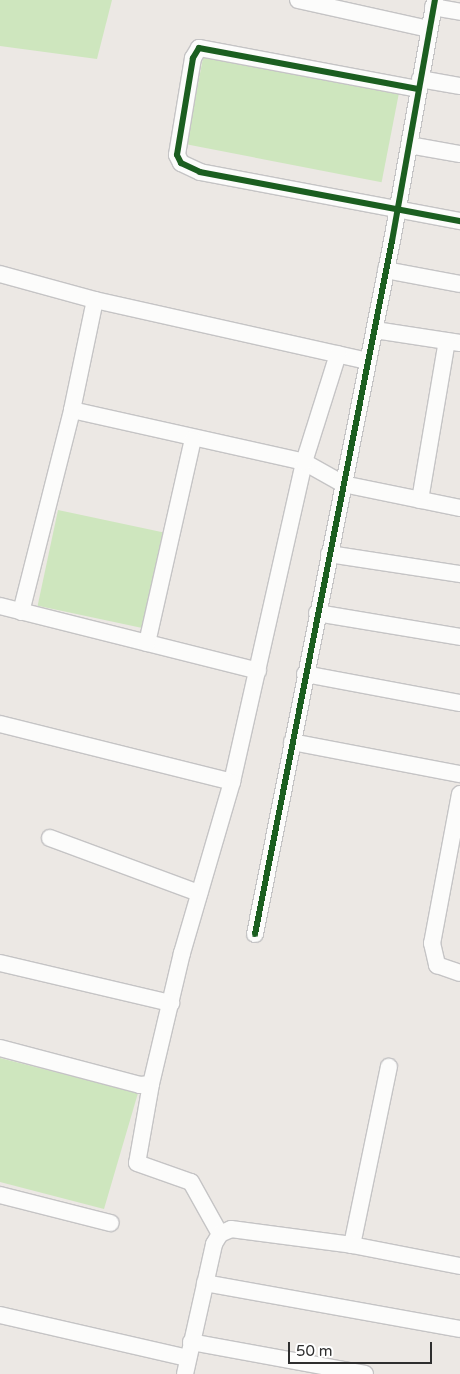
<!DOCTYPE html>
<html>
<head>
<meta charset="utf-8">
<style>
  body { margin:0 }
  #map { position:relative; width:460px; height:1374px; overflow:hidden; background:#ece8e4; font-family:"Varela Round",sans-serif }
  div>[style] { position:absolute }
  .green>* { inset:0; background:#cee6be; transform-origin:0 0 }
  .roads { filter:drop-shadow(1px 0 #c5c4c5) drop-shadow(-1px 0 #c5c4c5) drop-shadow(0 1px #c5c4c5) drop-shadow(0 -1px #c5c4c5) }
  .minor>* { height:16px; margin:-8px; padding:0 8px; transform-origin:8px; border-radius:8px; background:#fcfcfb }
  .cycleway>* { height:6px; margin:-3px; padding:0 3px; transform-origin:3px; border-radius:3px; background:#1b5e20 }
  span { translate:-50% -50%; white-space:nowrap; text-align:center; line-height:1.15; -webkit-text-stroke:4px #fff; paint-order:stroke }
  .scale { position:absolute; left:288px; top:1342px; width:144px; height:22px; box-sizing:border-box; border:2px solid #2e2e2e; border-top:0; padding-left:6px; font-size:15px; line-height:18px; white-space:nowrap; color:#2e2e2e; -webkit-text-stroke:4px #fff; paint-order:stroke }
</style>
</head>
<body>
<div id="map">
  <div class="green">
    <i style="clip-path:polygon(0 0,112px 0,97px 59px,0 46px)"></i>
    <i style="left:204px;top:53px;width:199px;height:93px;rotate:11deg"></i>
    <i style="left:58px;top:510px;width:107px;height:98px;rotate:12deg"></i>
    <i style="clip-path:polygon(0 1058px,138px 1093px,104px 1209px,0 1182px)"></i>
  </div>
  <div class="roads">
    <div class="minor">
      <i style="left:298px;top:0;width:134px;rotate:12.5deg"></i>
      <i style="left:433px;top:7px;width:27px;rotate:10deg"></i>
      <i style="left:420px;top:79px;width:41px;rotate:9.9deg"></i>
      <i style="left:418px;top:89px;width:223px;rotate:-169.4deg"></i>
      <i style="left:199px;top:48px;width:12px;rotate:121deg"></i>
      <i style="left:193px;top:58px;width:98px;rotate:99.4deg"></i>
      <i style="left:177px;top:155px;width:9px;rotate:63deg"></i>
      <i style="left:181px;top:163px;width:21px;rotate:25deg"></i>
      <i style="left:200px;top:172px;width:265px;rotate:10.7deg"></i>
      <i style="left:409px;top:145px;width:52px;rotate:10deg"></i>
      <i style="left:386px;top:270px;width:75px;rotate:10.7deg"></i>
      <i style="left:0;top:274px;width:98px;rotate:15.3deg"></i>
      <i style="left:95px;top:300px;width:280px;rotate:12.6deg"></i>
      <i style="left:375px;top:330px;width:86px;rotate:8.7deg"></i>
      <i style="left:72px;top:410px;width:238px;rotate:12.6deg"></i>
      <i style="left:304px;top:462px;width:45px;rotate:29.4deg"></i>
      <i style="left:343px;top:484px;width:119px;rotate:11.6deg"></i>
      <i style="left:420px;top:500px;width:161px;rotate:-80.4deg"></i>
      <i style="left:329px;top:554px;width:133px;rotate:8.7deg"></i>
      <i style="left:0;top:606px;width:266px;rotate:14.1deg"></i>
      <i style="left:21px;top:612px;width:208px;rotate:-75.8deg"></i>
      <i style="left:72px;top:410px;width:112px;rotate:-78.2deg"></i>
      <i style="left:317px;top:613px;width:145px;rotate:9.5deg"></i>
      <i style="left:147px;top:643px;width:209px;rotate:-77.3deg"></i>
      <i style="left:305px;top:674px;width:158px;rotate:10.6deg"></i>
      <i style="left:0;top:724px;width:239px;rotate:14deg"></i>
      <i style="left:232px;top:782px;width:328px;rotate:-77.3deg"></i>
      <i style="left:304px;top:462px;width:113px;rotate:-72.5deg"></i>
      <i style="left:292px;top:742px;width:171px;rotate:10.8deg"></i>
      <i style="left:460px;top:794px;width:152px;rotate:100.6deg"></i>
      <i style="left:432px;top:943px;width:23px;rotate:77deg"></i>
      <i style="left:437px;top:965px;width:24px;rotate:19deg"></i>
      <i style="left:50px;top:838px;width:159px;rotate:20.3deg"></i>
      <i style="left:255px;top:934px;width:706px;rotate:-78.82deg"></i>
      <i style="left:392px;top:241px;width:245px;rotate:-79.9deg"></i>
      <i style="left:0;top:963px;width:176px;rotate:13.2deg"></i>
      <i style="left:0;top:1048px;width:145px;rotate:14.8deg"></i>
      <i style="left:140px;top:1085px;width:11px;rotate:-5deg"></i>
      <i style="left:151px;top:1084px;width:135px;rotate:-76.7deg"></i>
      <i style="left:182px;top:953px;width:178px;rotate:-73.7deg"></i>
      <i style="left:151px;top:1084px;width:80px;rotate:100deg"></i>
      <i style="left:137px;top:1163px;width:57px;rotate:19.4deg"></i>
      <i style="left:191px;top:1182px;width:60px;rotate:60.9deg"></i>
      <i style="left:0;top:1195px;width:114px;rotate:14.2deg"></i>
      <i style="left:352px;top:1245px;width:182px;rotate:-78.3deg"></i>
      <i style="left:205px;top:1283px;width:259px;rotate:10.2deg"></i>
      <i style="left:0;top:1315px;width:193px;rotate:12.9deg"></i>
      <i style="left:191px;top:1342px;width:177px;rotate:10.4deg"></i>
      <i style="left:185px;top:1374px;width:133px;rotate:-77.4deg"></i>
      <i style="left:214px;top:1244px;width:12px;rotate:-59deg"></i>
      <i style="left:220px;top:1234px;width:12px;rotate:-24deg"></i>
      <i style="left:231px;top:1229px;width:122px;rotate:7.5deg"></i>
      <i style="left:352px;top:1245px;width:110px;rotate:11deg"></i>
    </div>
  </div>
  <div class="cycleway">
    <i style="left:418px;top:89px;width:223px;rotate:-169.4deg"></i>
    <i style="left:199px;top:48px;width:12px;rotate:121deg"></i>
    <i style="left:193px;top:58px;width:98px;rotate:99.4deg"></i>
    <i style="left:177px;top:155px;width:9px;rotate:63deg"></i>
    <i style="left:181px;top:163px;width:21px;rotate:25deg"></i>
    <i style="left:200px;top:172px;width:265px;rotate:10.7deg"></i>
    <i style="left:255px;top:934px;width:706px;rotate:-78.82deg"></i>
    <i style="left:392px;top:241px;width:245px;rotate:-79.9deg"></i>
  </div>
  <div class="scale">50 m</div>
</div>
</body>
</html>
